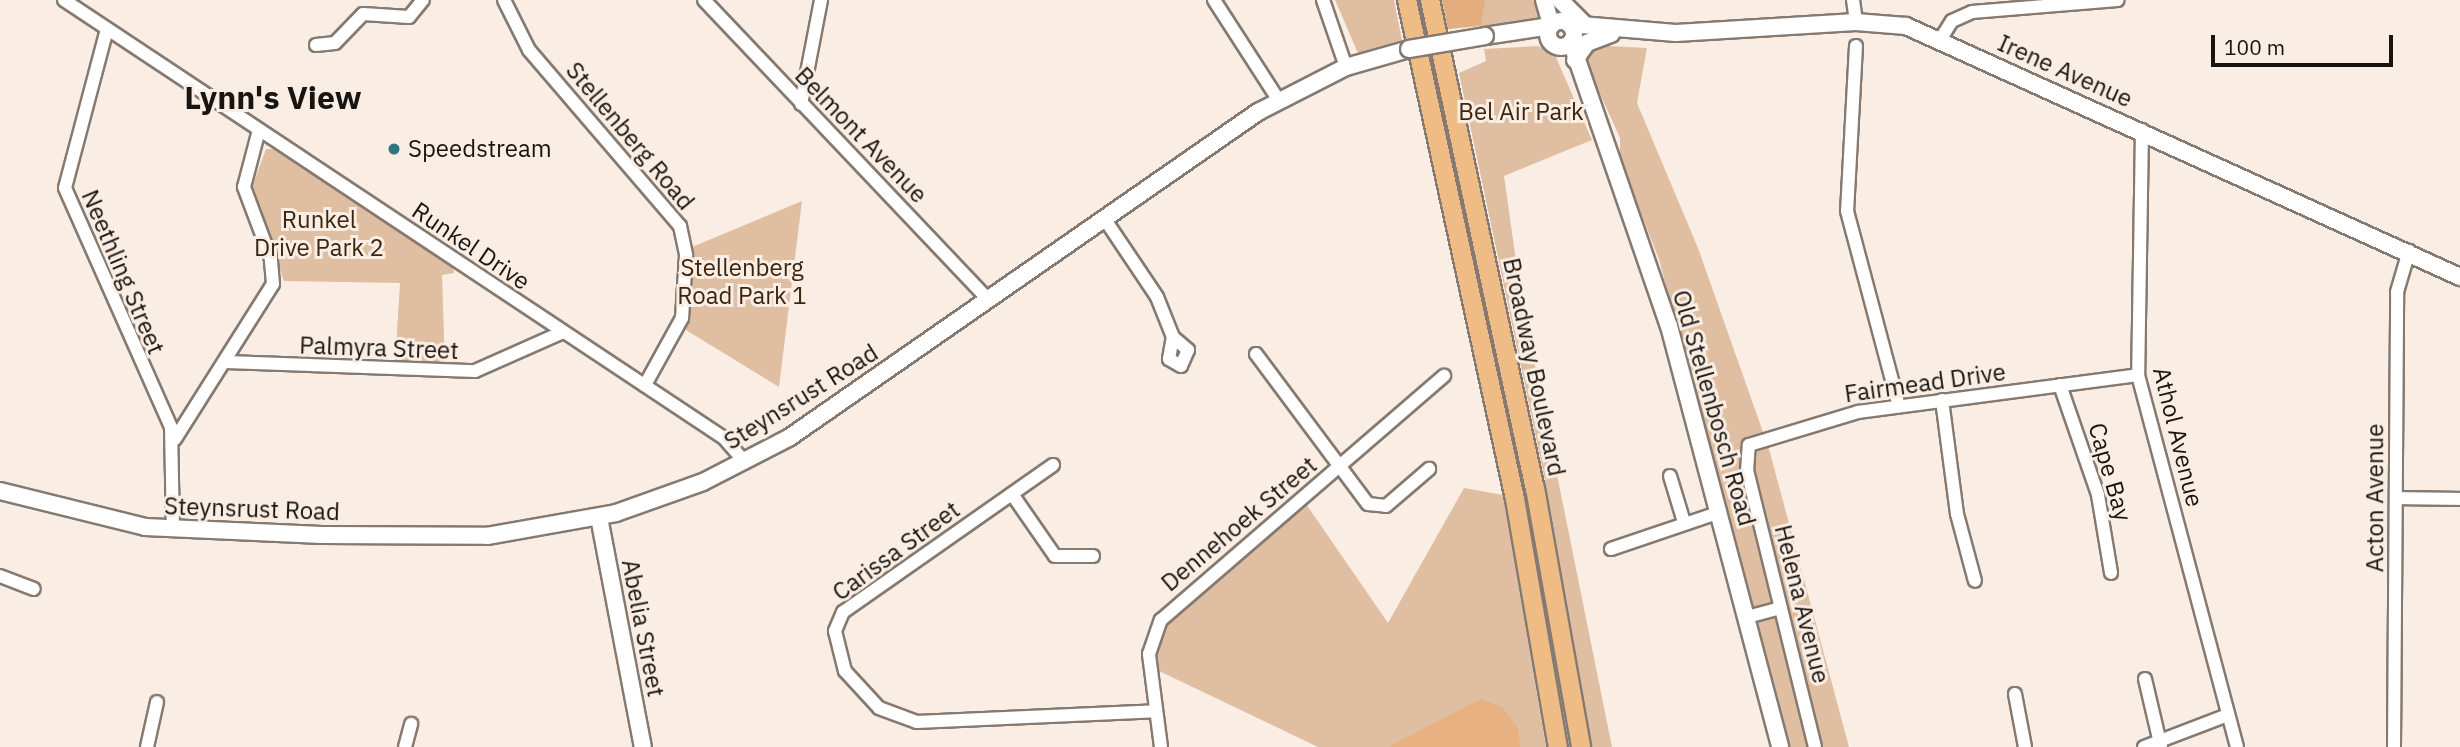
<!DOCTYPE html>
<html>
<head>
<meta charset="utf-8">
<style>
  body { margin:0 }
  #map { position:relative; width:2460px; height:747px; overflow:hidden; background:#faeee4; font-family:"IBM Plex Sans",sans-serif }
  div>[style] { position:absolute }
  .green>* { inset:0; background:#dfbea2 }
  .forest>* { inset:0; background:#e3ad7e }
  .water>* { inset:0; background:#e7b182 }
  .roads { filter:drop-shadow(2px 0 #847a71) drop-shadow(-2px 0 #847a71) drop-shadow(0 2px #847a71) drop-shadow(0 -2px #847a71) }
  .street>* { height:12px; margin:-6px; padding:0 6px; transform-origin:6px; border-radius:6px; background:#fff }
  .secondary>* { height:16px; margin:-8px; padding:0 8px; transform-origin:8px; border-radius:8px; background:#fff }
  .secondary>.ring { margin:-8px; padding:0; box-sizing:content-box; background:none; border:16px solid #fff; border-radius:50% }
  .primary>* { height:18px; margin:-9px; padding:0 9px; transform-origin:9px; border-radius:9px; background:#f0bc86 }
  .bridges { filter:drop-shadow(2px 0 #847a71) drop-shadow(-2px 0 #847a71) drop-shadow(0 2px #847a71) drop-shadow(0 -2px #847a71) }
  .secondary-bridge>* { height:16px; margin:-8px; padding:0 8px; transform-origin:8px; border-radius:8px; background:#fff }
  .dots>* { width:19px; height:19px; translate:-50% -50%; box-sizing:border-box; border:4px solid #faeee4; border-radius:50% }
  span { translate:-50% -50%; white-space:nowrap; text-align:center; line-height:1.15; -webkit-text-stroke:6px #faeee4; paint-order:stroke }
  .street-label { font-size:24px; color:#181411 }
  .park-label { font-size:24px; color:#3b2510 }
  .poi-label { font-size:24px; color:#181411 }
  .left { translate:0 -50%; text-align:left }
  .district-label { font-size:32px; color:#181411; font-weight:700 }
  .scale { position:absolute; left:2211px; top:35px; width:182px; height:32px; box-sizing:border-box; border:4px solid #181411; border-top:0; padding-left:9px; font-size:21px; line-height:24px; white-space:nowrap; color:#181411; -webkit-text-stroke:5px #faeee4; paint-order:stroke }
</style>
</head>
<body>
<div id="map">
  <div class="green">
    <i style="clip-path:polygon(1335px 0,1394px 0,1402px 40px,1358px 53px)"></i>
    <i style="clip-path:polygon(1442px 0,1537px 0,1541px 14px,1533px 22px,1448px 29px)"></i>
    <i style="clip-path:polygon(1538px 46px,1555px 55px,1592px 140px,1504px 176px,1521px 296px,1612px 747px,1592px 747px,1546px 485px,1459px 73px,1486px 61px,1484px 49px)"></i>
    <i style="clip-path:polygon(1608px 46px,1647px 48px,1637px 103px,1698px 248px,1769px 449px,1849px 747px,1787px 747px,1659px 259px,1620px 161px,1620px 138px,1586px 63px,1590px 50px)"></i>
    <i style="clip-path:polygon(266px 149px,277px 149px,453px 267px,454px 273px,442px 275px,445px 366px,395px 364px,400px 283px,284px 281px,251px 190px)"></i>
    <i style="clip-path:polygon(802px 201px,779px 387px,686px 330px,692px 247px)"></i>
    <i style="clip-path:polygon(1464px 488px,1503px 495px,1546px 747px,1318px 747px,1157px 670px,1154px 652px,1165px 622px,1304px 501px,1388px 623px)"></i>
  </div>
  <div class="forest">
    <i style="clip-path:polygon(1442px 0,1485px 0,1481px 25px,1448px 29px)"></i>
  </div>
  <div class="water">
    <i style="clip-path:polygon(1481px 699px,1502px 707px,1518px 728px,1520px 747px,1388px 747px)"></i>
  </div>
  <div class="roads">
    <div class="street">
      <i style="left:64px;top:0;width:792px;rotate:33.57deg"></i>
      <i style="left:724px;top:438px;width:32px;rotate:49deg"></i>
      <i style="left:504px;top:0;width:56px;rotate:63.4deg"></i>
      <i style="left:529px;top:50px;width:232px;rotate:49.4deg"></i>
      <i style="left:680px;top:226px;width:30px;rotate:78deg"></i>
      <i style="left:686px;top:255px;width:63px;rotate:93.6deg"></i>
      <i style="left:682px;top:318px;width:77px;rotate:118.9deg"></i>
      <i style="left:704px;top:0;width:412px;rotate:46.5deg"></i>
      <i style="left:1214px;top:0;width:120px;rotate:57.2deg"></i>
      <i style="left:1323px;top:0;width:71px;rotate:71.1deg"></i>
      <i style="left:1853px;top:0;width:22px;rotate:82deg"></i>
      <i style="left:107px;top:29px;width:164px;rotate:104.8deg"></i>
      <i style="left:65px;top:188px;width:261px;rotate:66.1deg"></i>
      <i style="left:171px;top:427px;width:101px;rotate:88.9deg"></i>
      <i style="left:1940px;top:40px;width:22px;rotate:-58deg"></i>
      <i style="left:1952px;top:21px;width:22px;rotate:-24deg"></i>
      <i style="left:1972px;top:12px;width:146px;rotate:-4.7deg"></i>
      <i style="left:316px;top:45px;width:19px;rotate:-6deg"></i>
      <i style="left:335px;top:43px;width:40px;rotate:-46deg"></i>
      <i style="left:363px;top:14px;width:46px;rotate:3.7deg"></i>
      <i style="left:409px;top:17px;width:22px;rotate:-51deg"></i>
      <i style="left:1856px;top:46px;width:165px;rotate:93.1deg"></i>
      <i style="left:1847px;top:211px;width:202px;rotate:75.1deg"></i>
      <i style="left:801px;top:104px;width:106px;rotate:-79.1deg"></i>
      <i style="left:2142px;top:130px;width:245px;rotate:90.9deg"></i>
      <i style="left:2138px;top:375px;width:385px;rotate:75.1deg"></i>
      <i style="left:1104px;top:218px;width:95px;rotate:56.1deg"></i>
      <i style="left:1157px;top:297px;width:43px;rotate:68.2deg"></i>
      <i style="left:1173px;top:337px;width:20px;rotate:41deg"></i>
      <i style="left:1188px;top:350px;width:17px;rotate:114deg"></i>
      <i style="left:1181px;top:366px;width:14px;rotate:-150deg"></i>
      <i style="left:1169px;top:359px;width:22px;rotate:-80deg"></i>
      <i style="left:1256px;top:354px;width:187px;rotate:53.3deg"></i>
      <i style="left:1368px;top:504px;width:18px;rotate:6deg"></i>
      <i style="left:1386px;top:506px;width:57px;rotate:-40.7deg"></i>
      <i style="left:226px;top:362px;width:249px;rotate:2.1deg"></i>
      <i style="left:475px;top:371px;width:96px;rotate:-23.9deg"></i>
      <i style="left:2060px;top:385px;width:116px;rotate:70.9deg"></i>
      <i style="left:2098px;top:495px;width:79px;rotate:80.5deg"></i>
      <i style="left:1942px;top:400px;width:115px;rotate:82.5deg"></i>
      <i style="left:1957px;top:514px;width:69px;rotate:75deg"></i>
      <i style="left:175px;top:439px;width:183px;rotate:-57.7deg"></i>
      <i style="left:273px;top:284px;width:25px;rotate:-95deg"></i>
      <i style="left:271px;top:259px;width:77px;rotate:-110.6deg"></i>
      <i style="left:244px;top:187px;width:59px;rotate:-75.3deg"></i>
      <i style="left:1053px;top:465px;width:256px;rotate:145deg"></i>
      <i style="left:843px;top:612px;width:21px;rotate:113deg"></i>
      <i style="left:835px;top:631px;width:41px;rotate:76deg"></i>
      <i style="left:845px;top:671px;width:50px;rotate:47.4deg"></i>
      <i style="left:879px;top:708px;width:40px;rotate:20.2deg"></i>
      <i style="left:917px;top:722px;width:238px;rotate:-2.6deg"></i>
      <i style="left:1670px;top:476px;width:48px;rotate:73.1deg"></i>
      <i style="left:1012px;top:494px;width:75px;rotate:55.3deg"></i>
      <i style="left:1055px;top:556px;width:38px"></i>
      <i style="left:2397px;top:498px;width:63px;rotate:0.9deg"></i>
      <i style="left:1611px;top:549px;width:115px;rotate:-18.7deg"></i>
      <i style="left:0;top:576px;width:36px;rotate:21deg"></i>
      <i style="left:1747px;top:617px;width:35px;rotate:-15deg"></i>
      <i style="left:2145px;top:679px;width:70px;rotate:76.8deg"></i>
      <i style="left:2015px;top:694px;width:54px;rotate:79.3deg"></i>
      <i style="left:147px;top:747px;width:46px;rotate:-77.5deg"></i>
      <i style="left:405px;top:747px;width:24px;rotate:-75deg"></i>
      <i style="left:1161px;top:747px;width:94px;rotate:-97.4deg"></i>
      <i style="left:1149px;top:654px;width:36px;rotate:-71deg"></i>
      <i style="left:1161px;top:620px;width:374px;rotate:-40.8deg"></i>
      <i style="left:1815px;top:747px;width:284px;rotate:-103.8deg"></i>
      <i style="left:1747px;top:471px;width:26px;rotate:-86deg"></i>
      <i style="left:1749px;top:445px;width:114px;rotate:-16.8deg"></i>
      <i style="left:1858px;top:412px;width:282px;rotate:-7.5deg"></i>
      <i style="left:2144px;top:747px;width:90px;rotate:-20.9deg"></i>
      <i style="left:2394px;top:747px;width:455px;rotate:-89.6deg"></i>
      <i style="left:2397px;top:292px;width:43px;rotate:-73.7deg"></i>
    </div>
    <div class="secondary">
      <i style="left:1544px;top:0;width:26px;rotate:74deg"></i>
      <i style="left:1560px;top:0;width:35px;rotate:45deg"></i>
      <i class="ring" style="left:1548px;top:21px;width:10px;height:10px"></i>
      <i style="left:1569px;top:24px;width:107px;rotate:4.8deg"></i>
      <i style="left:1676px;top:33px;width:180px;rotate:-3.5deg"></i>
      <i style="left:1856px;top:22px;width:50px;rotate:4.6deg"></i>
      <i style="left:1906px;top:26px;width:608px;rotate:24.37deg"></i>
      <i style="left:1485px;top:36px;width:66px;rotate:-8.7deg"></i>
      <i style="left:1571px;top:42px;width:300px;rotate:71deg"></i>
      <i style="left:1669px;top:326px;width:435px;rotate:75.2deg"></i>
      <i style="left:1575px;top:60px;width:21px;rotate:-55deg"></i>
      <i style="left:1587px;top:43px;width:26px;rotate:-21deg"></i>
      <i style="left:0;top:491px;width:149px;rotate:13.9deg"></i>
      <i style="left:145px;top:527px;width:177px;rotate:2.6deg"></i>
      <i style="left:322px;top:535px;width:165px;rotate:0.3deg"></i>
      <i style="left:487px;top:536px;width:131px;rotate:-10.1deg"></i>
      <i style="left:616px;top:513px;width:92px;rotate:-19.6deg"></i>
      <i style="left:703px;top:482px;width:98px;rotate:-27.3deg"></i>
      <i style="left:790px;top:437px;width:570px;rotate:-34.78deg"></i>
      <i style="left:1258px;top:112px;width:99px;rotate:-27.1deg"></i>
      <i style="left:1346px;top:67px;width:66px;rotate:-15.9deg"></i>
      <i style="left:599px;top:517px;width:234px;rotate:79.2deg"></i>
    </div>
    <div class="primary">
      <i style="left:1407px;top:0;width:511px;rotate:77.79deg"></i>
      <i style="left:1515px;top:499px;width:252px;rotate:80.2deg"></i>
      <i style="left:1430px;top:0;width:499px;rotate:77.9deg"></i>
      <i style="left:1535px;top:488px;width:263px;rotate:79.9deg"></i>
    </div>
  </div>
  <div class="bridges">
    <div class="secondary-bridge">
      <i style="left:1409px;top:49px;width:77px;rotate:-9.7deg"></i>
    </div>
  </div>
  <div class="dots">
    <i style="left:394px;top:149px;background:#2f7582"></i>
  </div>
  <div class="street-label">
    <span style="left:2065px;top:71px;rotate:24deg">Irene Avenue</span>
    <span style="left:861px;top:135px;rotate:46deg">Belmont Avenue</span>
    <span style="left:630px;top:136px;rotate:50deg">Stellenberg Road</span>
    <span style="left:471px;top:246px;rotate:34deg">Runkel Drive</span>
    <span style="left:123px;top:272px;rotate:67deg">Neethling Street</span>
    <span style="left:379px;top:348px;rotate:2deg">Palmyra Street</span>
    <span style="left:1534px;top:367px;rotate:78deg">Broadway Boulevard</span>
    <span style="left:1925px;top:383px;rotate:-8deg">Fairmead Drive</span>
    <span style="left:801px;top:397px;rotate:-32deg">Steynsrust Road</span>
    <span style="left:1714px;top:408px;rotate:74deg">Old Stellenbosch Road</span>
    <span style="left:2178px;top:437px;rotate:76deg">Athol Avenue</span>
    <span style="left:2110px;top:472px;rotate:74deg">Cape Bay</span>
    <span style="left:2375px;top:498px;rotate:-90deg">Acton Avenue</span>
    <span style="left:252px;top:509px;rotate:2deg">Steynsrust Road</span>
    <span style="left:1239px;top:524px;rotate:-40deg">Dennehoek Street</span>
    <span style="left:896px;top:551px;rotate:-36deg">Carissa Street</span>
    <span style="left:1802px;top:604px;rotate:76deg">Helena Avenue</span>
    <span style="left:643px;top:628px;rotate:79deg">Abelia Street</span>
  </div>
  <div class="park-label">
    <span style="left:1521px;top:112px">Bel Air Park</span>
    <span style="left:319px;top:234px">Runkel<br>Drive Park 2</span>
    <span style="left:742px;top:282px">Stellenberg<br>Road Park 1</span>
  </div>
  <div class="poi-label">
    <span class="left" style="left:408px;top:149px">Speedstream</span>
  </div>
  <div class="district-label">
    <span style="left:273px;top:97px">Lynn's View</span>
  </div>
  <div class="scale">100 m</div>
</div>
</body>
</html>
